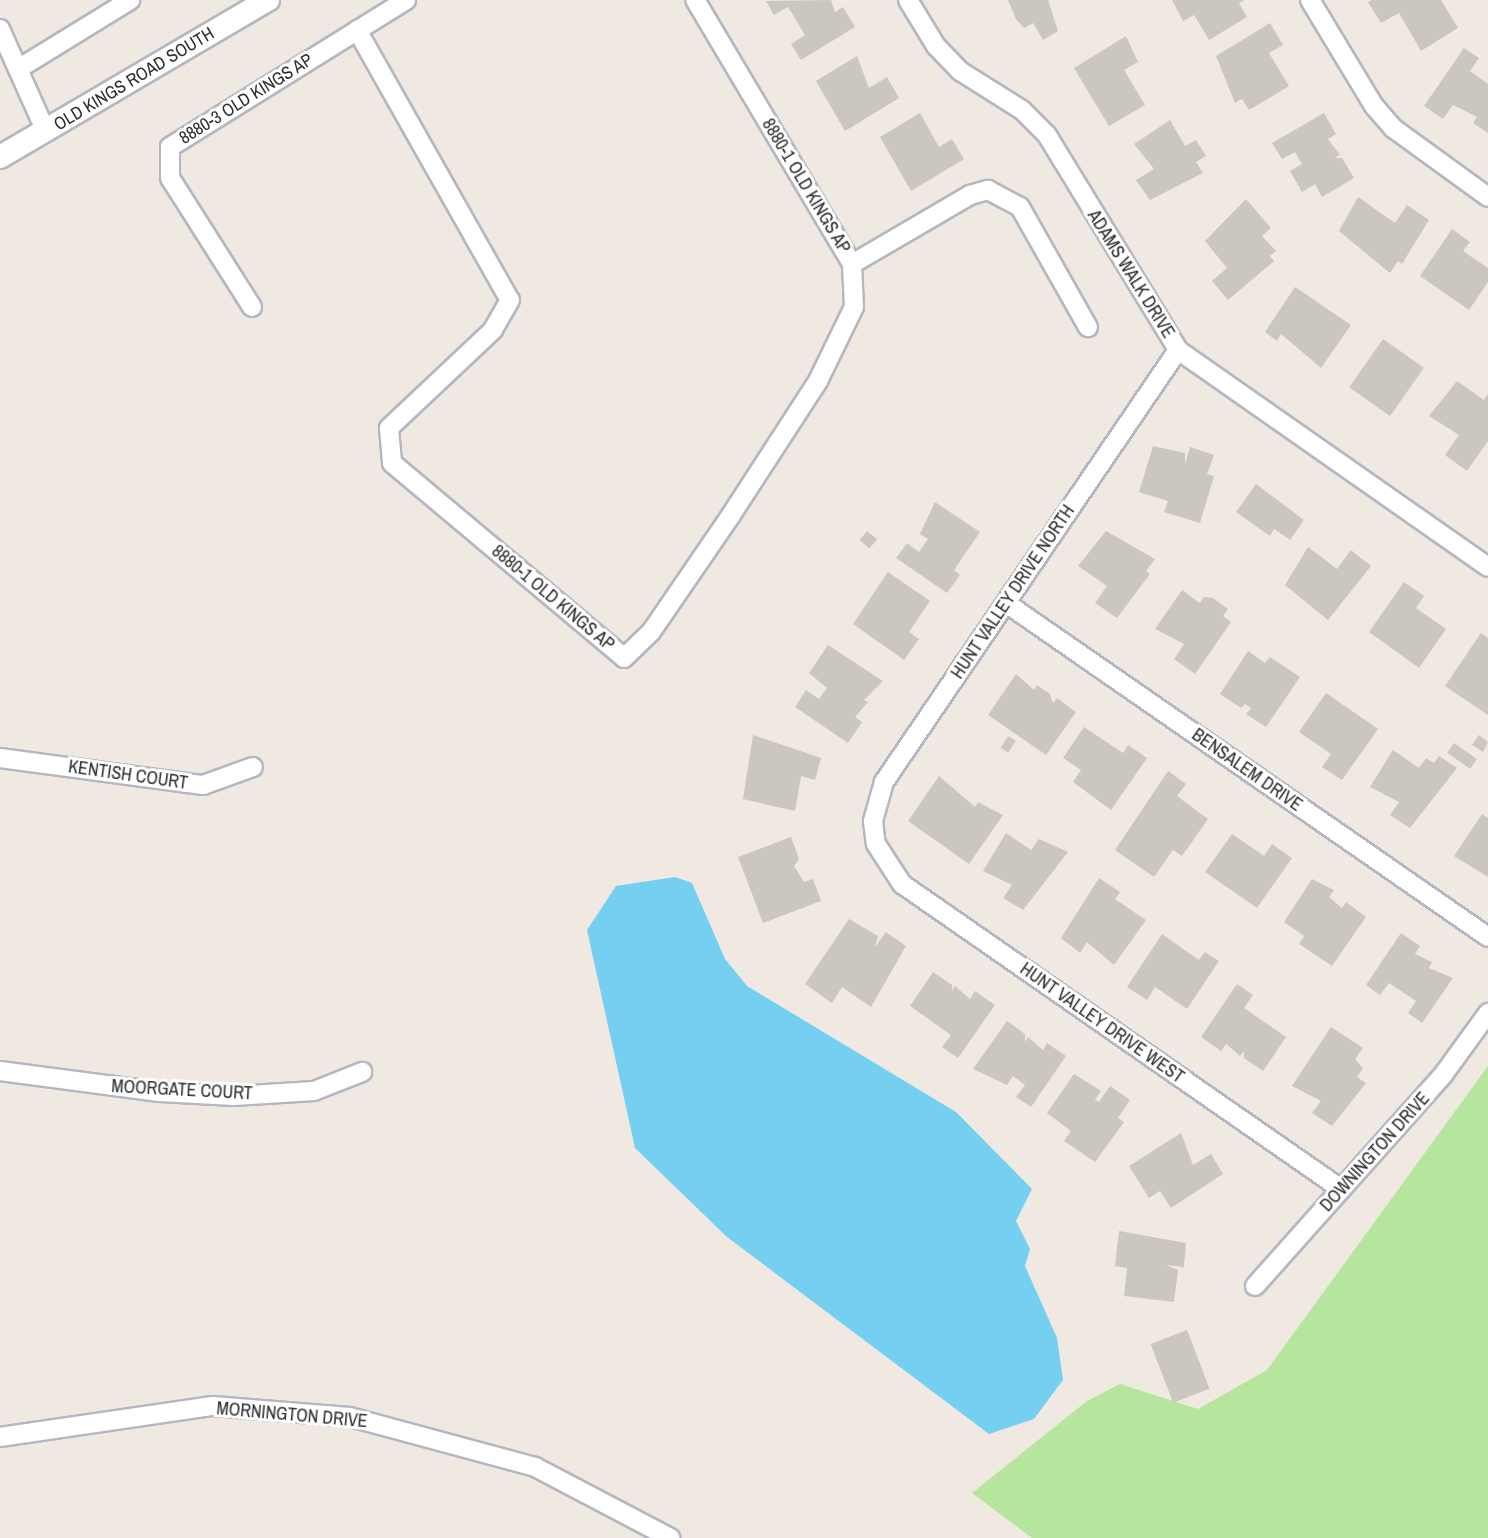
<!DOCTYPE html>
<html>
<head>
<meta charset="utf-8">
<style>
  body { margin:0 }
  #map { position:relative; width:1488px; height:1538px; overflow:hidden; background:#efe9e1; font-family:"Archivo Narrow",sans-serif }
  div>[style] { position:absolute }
  .green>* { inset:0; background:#b6e59e }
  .water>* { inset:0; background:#75cff0 }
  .building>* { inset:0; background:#cbc7bf; transform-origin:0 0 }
  .roads { filter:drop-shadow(2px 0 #b4b7c1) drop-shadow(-2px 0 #b4b7c1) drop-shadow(0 2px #b4b7c1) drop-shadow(0 -2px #b4b7c1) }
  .minor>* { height:18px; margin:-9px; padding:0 9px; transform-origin:9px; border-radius:9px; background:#fff }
  .tertiary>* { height:22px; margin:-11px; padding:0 11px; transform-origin:11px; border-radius:11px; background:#fff }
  span { translate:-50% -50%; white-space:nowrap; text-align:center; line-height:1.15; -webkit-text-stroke:6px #fff; paint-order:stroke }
  .street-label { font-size:18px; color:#2e2e2e }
</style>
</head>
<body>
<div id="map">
  <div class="green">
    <i style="clip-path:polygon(1488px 1066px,1488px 1538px,1032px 1538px,972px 1493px,1087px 1401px,1120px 1384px,1198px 1409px,1267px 1370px)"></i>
  </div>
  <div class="water">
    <i style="clip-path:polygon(675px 877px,692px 883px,725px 959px,747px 986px,956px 1112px,1032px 1189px,1016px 1221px,1030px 1249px,1025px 1266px,1057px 1338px,1063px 1380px,1034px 1419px,989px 1434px,727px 1237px,635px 1148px,587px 930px,616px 886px)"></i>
  </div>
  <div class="building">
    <i style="clip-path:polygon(831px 0,835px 12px,843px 7px,855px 27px,801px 60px,791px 44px,805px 35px,788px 7px,774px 15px,766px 1px)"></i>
    <i style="clip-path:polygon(1008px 0,1048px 0,1058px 31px,1043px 40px,1033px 23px,1024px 28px,1016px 19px)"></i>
    <i style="clip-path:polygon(1172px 0,1245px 0,1239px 3px,1247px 17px,1209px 40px,1194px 15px,1183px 21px)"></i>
    <i style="clip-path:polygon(1372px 0,1441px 0,1458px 28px,1421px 51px,1399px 13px,1381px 23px,1368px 2px)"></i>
    <i style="clip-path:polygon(1270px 23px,1283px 45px,1269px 53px,1289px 86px,1249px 110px,1242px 99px,1235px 103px,1216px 56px)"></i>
    <i style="clip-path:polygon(1126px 36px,1138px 62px,1124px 70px,1145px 105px,1109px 126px,1074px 68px)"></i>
    <i style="clip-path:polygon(1464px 48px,1479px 58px,1470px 71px,1488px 84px,1488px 133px,1473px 123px,1477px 117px,1453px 105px,1443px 119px,1424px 106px)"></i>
    <i style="clip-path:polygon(857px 56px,869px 88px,887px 77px,899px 98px,845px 131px,816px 81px)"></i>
    <i style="clip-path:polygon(920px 113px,939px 147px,952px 139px,964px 159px,911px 191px,880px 137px)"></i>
    <i style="clip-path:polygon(1324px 113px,1336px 134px,1328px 139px,1340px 155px,1334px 158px,1342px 158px,1354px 178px,1322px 197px,1315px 184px,1302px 192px,1290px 171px,1302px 164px,1295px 152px,1282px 159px,1272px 143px)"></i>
    <i style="clip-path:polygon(1170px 120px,1185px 146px,1196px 140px,1206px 156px,1196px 162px,1203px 173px,1150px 200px,1136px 180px,1154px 169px,1134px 144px)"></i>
    <i style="clip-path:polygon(1358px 197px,1395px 223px,1407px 205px,1429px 220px,1402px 264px,1398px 261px,1390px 273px,1339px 231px)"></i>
    <i style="clip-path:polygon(1246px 199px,1271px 228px,1262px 236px,1276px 251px,1270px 256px,1274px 261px,1228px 300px,1212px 281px,1227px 268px,1205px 241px)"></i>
    <i style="clip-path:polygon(1452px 229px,1470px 242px,1463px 251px,1488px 268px,1488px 282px,1469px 310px,1420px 276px)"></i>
    <i style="clip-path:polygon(1295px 287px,1351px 325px,1321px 368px,1281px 334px,1277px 341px,1265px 332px)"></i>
    <i style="left:1383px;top:339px;width:50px;height:59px;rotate:35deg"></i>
    <i style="clip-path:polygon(1457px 381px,1484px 400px,1488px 394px,1488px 441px,1467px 471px,1445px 455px,1459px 435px,1429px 416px)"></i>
    <i style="clip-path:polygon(1153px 446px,1185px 453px,1185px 464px,1190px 447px,1214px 455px,1207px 474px,1214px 476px,1200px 523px,1164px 512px,1168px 501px,1139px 492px)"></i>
    <i style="clip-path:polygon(1256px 484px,1304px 520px,1290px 540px,1274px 529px,1270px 536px,1236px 512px)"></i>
    <i style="clip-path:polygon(935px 502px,980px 532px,954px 570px,960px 575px,947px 593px,896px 558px,907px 543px,919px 552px,928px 539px,920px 534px)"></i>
    <i style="left:867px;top:531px;width:13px;height:12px;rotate:39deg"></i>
    <i style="clip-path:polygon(1106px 531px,1155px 559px,1146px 571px,1150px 574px,1117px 618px,1095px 603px,1107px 586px,1078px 566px)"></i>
    <i style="clip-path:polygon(1308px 547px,1337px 569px,1351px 550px,1371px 566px,1328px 620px,1285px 585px)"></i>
    <i style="clip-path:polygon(888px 572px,930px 601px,909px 632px,919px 639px,904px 660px,853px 624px)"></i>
    <i style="clip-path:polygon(1404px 582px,1424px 596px,1416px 608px,1446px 629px,1419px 668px,1369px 632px)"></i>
    <i style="clip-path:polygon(1182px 590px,1200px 603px,1204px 597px,1213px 598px,1228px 609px,1223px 616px,1231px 622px,1195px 674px,1174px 659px,1184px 644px,1155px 629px)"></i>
    <i style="clip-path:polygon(1481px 633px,1488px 638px,1488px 715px,1445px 686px)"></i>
    <i style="clip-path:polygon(828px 645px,883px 681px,864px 700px,868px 702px,855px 717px,862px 722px,848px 743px,795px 707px,806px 690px,819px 699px,827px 688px,809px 673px)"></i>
    <i style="clip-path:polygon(1248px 651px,1265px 663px,1270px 657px,1300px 677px,1266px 727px,1246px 714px,1251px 708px,1245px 704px,1241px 708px,1220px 694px)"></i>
    <i style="clip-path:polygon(1016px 674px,1034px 690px,1037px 685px,1050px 694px,1053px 703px,1057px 698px,1076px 712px,1046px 755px,988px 715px)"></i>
    <i style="clip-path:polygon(1326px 693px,1378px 729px,1342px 780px,1322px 767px,1331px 754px,1299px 732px)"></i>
    <i style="clip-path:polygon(1084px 727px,1123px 753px,1128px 745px,1147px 758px,1111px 810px,1073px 782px,1081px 770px,1063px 758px)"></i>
    <i style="clip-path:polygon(753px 735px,821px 758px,815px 780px,801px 776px,795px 811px,743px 799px)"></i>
    <i style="clip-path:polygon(1479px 735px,1488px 742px,1483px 752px,1472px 745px)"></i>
    <i style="left:1008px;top:736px;width:9px;height:14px;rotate:32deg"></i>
    <i style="left:1454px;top:743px;width:28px;height:12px;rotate:35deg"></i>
    <i style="clip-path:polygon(1393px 750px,1419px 768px,1426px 758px,1434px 763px,1439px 756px,1457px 768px,1410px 828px,1390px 815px,1399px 802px,1370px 787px)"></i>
    <i style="clip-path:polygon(1168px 771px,1186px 784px,1177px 796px,1208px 819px,1182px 856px,1173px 850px,1154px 877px,1115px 850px)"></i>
    <i style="clip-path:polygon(939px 776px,975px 807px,978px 802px,1003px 815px,969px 864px,908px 821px)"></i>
    <i style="clip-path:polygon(1482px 814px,1488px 818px,1488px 877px,1454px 856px)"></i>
    <i style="clip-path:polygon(1006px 833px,1031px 850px,1039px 839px,1068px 852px,1023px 910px,1003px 898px,1012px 885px,983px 871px)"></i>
    <i style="clip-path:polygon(1232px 834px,1264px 856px,1272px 844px,1292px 858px,1257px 908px,1205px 872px)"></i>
    <i style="clip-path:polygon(791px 837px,799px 859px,794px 866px,804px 882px,813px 879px,821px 901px,763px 923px,738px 857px)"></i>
    <i style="clip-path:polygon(1099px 878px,1120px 892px,1115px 899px,1146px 920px,1114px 965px,1087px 942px,1080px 953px,1061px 938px)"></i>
    <i style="clip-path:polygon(1312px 879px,1334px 890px,1329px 897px,1342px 908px,1346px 902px,1366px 917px,1332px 966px,1299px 944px,1304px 936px,1284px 922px)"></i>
    <i style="clip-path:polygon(849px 919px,878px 936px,875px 947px,886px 932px,906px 946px,871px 1007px,842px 987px,832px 1003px,805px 984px)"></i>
    <i style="clip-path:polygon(1401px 933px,1420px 946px,1415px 954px,1432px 962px,1429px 968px,1453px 978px,1422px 1023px,1408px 1013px,1416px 1001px,1389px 983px,1380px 995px,1366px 985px)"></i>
    <i style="clip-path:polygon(1162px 934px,1199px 960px,1205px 952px,1219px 961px,1187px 1009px,1155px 987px,1147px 1000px,1127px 987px)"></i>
    <i style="clip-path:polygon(933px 972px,952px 985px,952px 991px,955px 986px,970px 999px,975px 991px,995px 1005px,958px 1058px,942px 1047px,951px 1035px,910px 1006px)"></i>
    <i style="clip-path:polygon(1237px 984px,1253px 995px,1244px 1008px,1286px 1037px,1263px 1071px,1244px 1058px,1244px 1051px,1240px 1056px,1226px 1044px,1221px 1051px,1201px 1037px)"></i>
    <i style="clip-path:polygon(1007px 1021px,1025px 1034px,1025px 1042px,1028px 1037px,1043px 1050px,1047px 1043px,1066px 1056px,1031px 1107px,1016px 1097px,1025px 1085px,1013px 1076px,1007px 1085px,973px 1069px)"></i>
    <i style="clip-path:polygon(1331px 1027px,1363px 1048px,1355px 1059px,1363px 1068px,1357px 1077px,1366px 1083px,1332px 1126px,1312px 1113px,1321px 1101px,1292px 1086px)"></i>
    <i style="clip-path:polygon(1074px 1074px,1101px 1091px,1095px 1100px,1099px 1102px,1110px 1086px,1130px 1100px,1118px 1118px,1124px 1122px,1095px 1162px,1064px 1141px,1071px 1131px,1047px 1113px)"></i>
    <i style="clip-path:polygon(1181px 1133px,1193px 1165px,1211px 1154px,1223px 1174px,1171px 1208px,1160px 1191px,1149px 1198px,1129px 1166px)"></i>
    <i style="clip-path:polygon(1119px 1231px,1186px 1243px,1184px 1267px,1166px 1265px,1178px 1270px,1174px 1302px,1124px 1296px,1127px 1268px,1115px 1266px)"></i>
    <i style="left:1187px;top:1330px;width:63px;height:39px;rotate:69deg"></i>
  </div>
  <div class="roads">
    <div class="minor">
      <i style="left:908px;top:0;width:54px;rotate:58.7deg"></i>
      <i style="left:936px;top:46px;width:35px;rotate:46deg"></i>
      <i style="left:960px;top:71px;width:73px;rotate:32.2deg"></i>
      <i style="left:1022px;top:110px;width:35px;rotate:45deg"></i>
      <i style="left:1047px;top:135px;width:252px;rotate:58.6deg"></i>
      <i style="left:1178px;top:350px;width:378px;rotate:35deg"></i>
      <i style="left:1310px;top:0;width:124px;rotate:58.9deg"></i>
      <i style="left:1374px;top:106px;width:29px;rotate:49deg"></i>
      <i style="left:1393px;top:128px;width:117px;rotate:36deg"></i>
      <i style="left:0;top:29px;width:113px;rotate:65.9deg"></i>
      <i style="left:357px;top:30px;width:310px;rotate:60.5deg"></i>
      <i style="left:510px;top:300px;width:34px;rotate:120deg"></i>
      <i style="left:493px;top:330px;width:143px;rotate:136.7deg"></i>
      <i style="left:389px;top:428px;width:35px;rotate:85deg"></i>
      <i style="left:392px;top:463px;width:303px;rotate:40deg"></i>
      <i style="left:624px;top:658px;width:37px;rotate:-44deg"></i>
      <i style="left:651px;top:632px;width:142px;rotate:-55.6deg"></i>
      <i style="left:731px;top:515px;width:160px;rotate:-57deg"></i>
      <i style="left:818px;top:381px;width:82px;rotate:-64.1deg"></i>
      <i style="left:854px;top:307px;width:43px;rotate:-92.7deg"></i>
      <i style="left:852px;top:264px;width:307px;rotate:-120.7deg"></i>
      <i style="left:18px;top:69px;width:132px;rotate:-31.6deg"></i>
      <i style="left:852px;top:264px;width:137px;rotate:-30.3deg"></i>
      <i style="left:970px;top:195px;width:19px;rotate:-16deg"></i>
      <i style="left:988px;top:190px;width:36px;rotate:28deg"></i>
      <i style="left:1020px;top:207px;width:138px;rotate:60.5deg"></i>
      <i style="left:252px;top:307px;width:153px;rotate:-122.4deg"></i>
      <i style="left:170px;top:178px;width:31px;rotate:-90deg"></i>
      <i style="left:170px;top:147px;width:278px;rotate:-31.9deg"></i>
      <i style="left:1178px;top:350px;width:523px;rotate:124.24deg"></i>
      <i style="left:884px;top:782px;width:41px;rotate:105.8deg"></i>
      <i style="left:873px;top:821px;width:23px;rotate:83deg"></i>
      <i style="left:876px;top:844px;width:48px;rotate:57deg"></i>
      <i style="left:902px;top:884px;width:535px;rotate:34.79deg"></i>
      <i style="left:1006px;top:603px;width:586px;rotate:34.72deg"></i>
      <i style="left:0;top:758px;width:205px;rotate:7.6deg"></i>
      <i style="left:203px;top:785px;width:53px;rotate:-19.8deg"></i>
      <i style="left:0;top:1071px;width:161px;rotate:7.5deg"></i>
      <i style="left:160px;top:1092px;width:74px;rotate:3.1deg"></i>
      <i style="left:234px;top:1096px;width:80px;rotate:-3.6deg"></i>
      <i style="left:314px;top:1091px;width:52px;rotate:-21.6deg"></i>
      <i style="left:1255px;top:1286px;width:283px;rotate:-48.3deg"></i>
      <i style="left:1443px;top:1075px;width:77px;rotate:-54deg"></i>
      <i style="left:0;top:1437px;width:215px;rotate:-8.3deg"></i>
      <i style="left:213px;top:1406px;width:137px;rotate:4.6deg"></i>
      <i style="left:350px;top:1417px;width:192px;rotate:15.1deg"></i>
      <i style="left:535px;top:1467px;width:153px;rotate:27.7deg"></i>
    </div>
    <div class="tertiary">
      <i style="left:0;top:157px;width:311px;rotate:-30.4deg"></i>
    </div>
  </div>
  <div class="street-label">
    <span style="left:134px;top:79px;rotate:-31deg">OLD KINGS ROAD SOUTH</span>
    <span style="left:246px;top:99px;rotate:-32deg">8880-3 OLD KINGS AP</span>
    <span style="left:806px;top:186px;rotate:59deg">8880-1 OLD KINGS AP</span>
    <span style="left:1131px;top:274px;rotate:58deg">ADAMS WALK DRIVE</span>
    <span style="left:1013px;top:592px;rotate:-56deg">HUNT VALLEY DRIVE NORTH</span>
    <span style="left:553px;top:598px;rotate:40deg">8880-1 OLD KINGS AP</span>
    <span style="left:1247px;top:770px;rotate:35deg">BENSALEM DRIVE</span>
    <span style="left:128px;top:775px;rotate:8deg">KENTISH COURT</span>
    <span style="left:1102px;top:1023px;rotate:35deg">HUNT VALLEY DRIVE WEST</span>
    <span style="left:182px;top:1090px;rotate:3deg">MOORGATE COURT</span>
    <span style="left:1375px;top:1152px;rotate:-48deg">DOWNINGTON DRIVE</span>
    <span style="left:292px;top:1415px;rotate:5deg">MORNINGTON DRIVE</span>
  </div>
</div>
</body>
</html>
